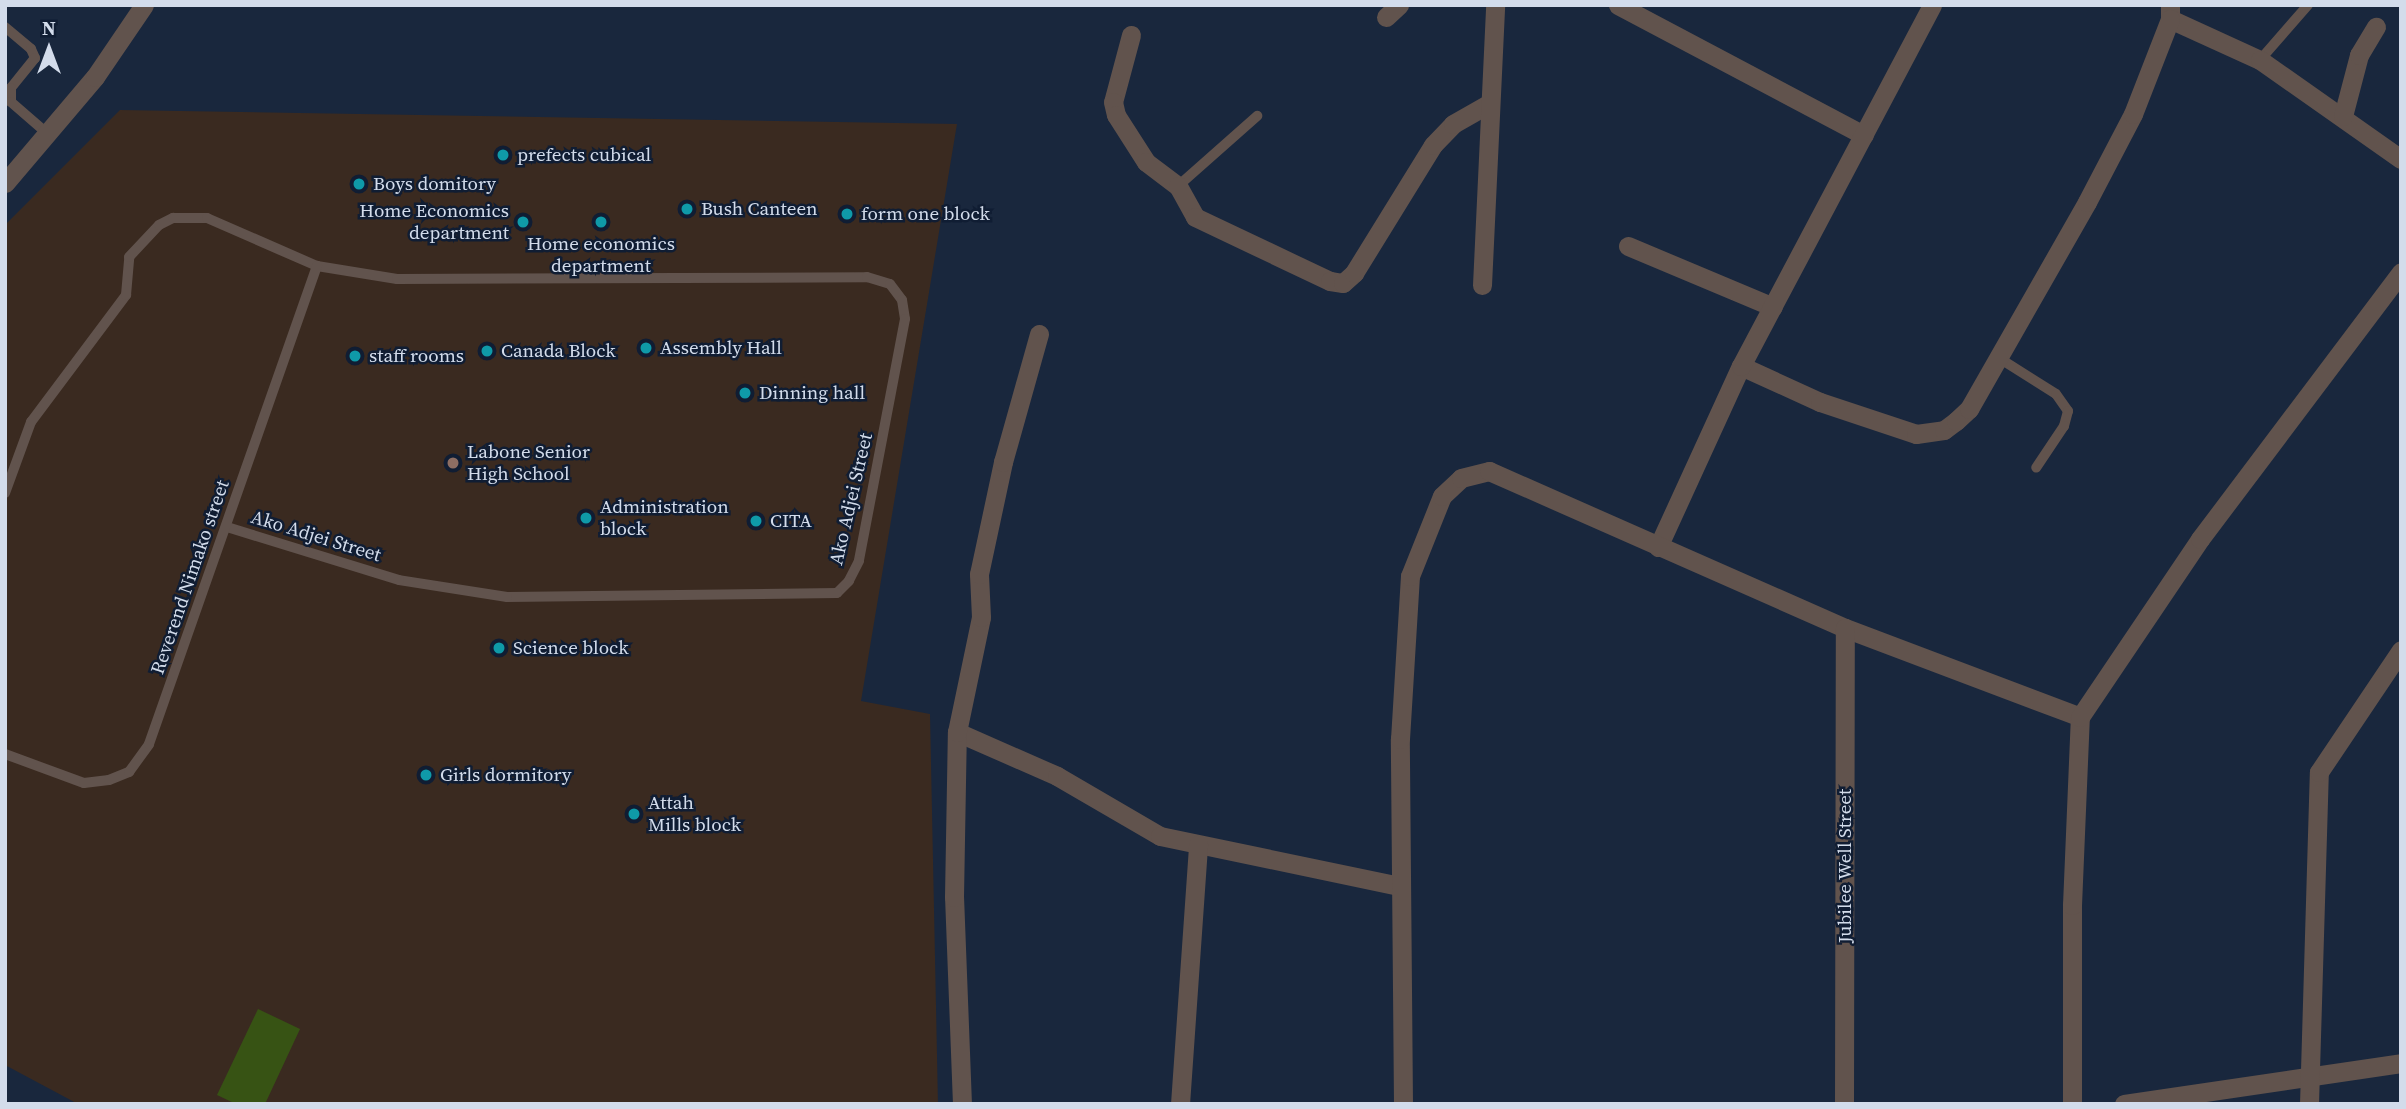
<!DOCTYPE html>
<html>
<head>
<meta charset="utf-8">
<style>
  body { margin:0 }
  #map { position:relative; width:2406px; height:1109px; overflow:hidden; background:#19273d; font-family:"Source Serif 4",serif }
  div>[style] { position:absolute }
  .education>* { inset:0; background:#3a2a20 }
  .green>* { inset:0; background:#375314 }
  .service>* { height:10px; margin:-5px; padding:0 5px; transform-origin:5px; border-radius:5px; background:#61534d }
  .minor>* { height:19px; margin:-9.5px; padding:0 9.5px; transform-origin:9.5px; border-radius:9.5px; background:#61534d }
  .tertiary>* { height:19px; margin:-9.5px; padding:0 9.5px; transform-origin:9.5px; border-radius:9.5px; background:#61534d }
  .dots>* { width:19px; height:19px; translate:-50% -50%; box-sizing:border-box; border:4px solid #101d33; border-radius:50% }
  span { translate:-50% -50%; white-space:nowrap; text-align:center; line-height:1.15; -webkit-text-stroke:5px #101d33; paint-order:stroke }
  .poi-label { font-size:19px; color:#d3dceb }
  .left { translate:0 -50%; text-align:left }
  .right { translate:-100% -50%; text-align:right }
  .street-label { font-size:19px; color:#d3dceb }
  .frame { position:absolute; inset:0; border:7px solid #d3dceb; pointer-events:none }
  .north { position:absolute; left:14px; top:14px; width:70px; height:70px; -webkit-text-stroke:5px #101d33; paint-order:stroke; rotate:0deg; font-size:19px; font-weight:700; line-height:28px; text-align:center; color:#d3dceb }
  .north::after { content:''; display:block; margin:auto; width:24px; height:32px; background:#d3dceb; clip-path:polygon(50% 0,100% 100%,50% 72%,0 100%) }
</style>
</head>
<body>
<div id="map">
  <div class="education">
    <i style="clip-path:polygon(120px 110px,957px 124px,861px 701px,930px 714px,938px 1104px,78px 1104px,5px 1065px,5px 225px)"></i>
  </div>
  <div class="green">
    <i style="clip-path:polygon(258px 1009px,300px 1029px,265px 1104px,236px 1104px,217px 1095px)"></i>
  </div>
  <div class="service">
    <i style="left:5px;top:27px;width:34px;rotate:40deg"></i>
    <i style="left:31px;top:49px;width:10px;rotate:66deg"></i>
    <i style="left:35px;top:58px;width:38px;rotate:129deg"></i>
    <i style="left:11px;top:88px;width:14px;rotate:90deg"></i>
    <i style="left:11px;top:102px;width:50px;rotate:41deg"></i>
    <i style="left:2260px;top:60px;width:73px;rotate:-48.9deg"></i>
    <i style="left:1178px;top:186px;width:106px;rotate:-41.5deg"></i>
    <i style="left:1999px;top:358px;width:67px;rotate:32.3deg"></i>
    <i style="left:2056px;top:394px;width:21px;rotate:55deg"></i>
    <i style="left:2068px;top:411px;width:16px;rotate:105deg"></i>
    <i style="left:2064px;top:426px;width:50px;rotate:123.7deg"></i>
    <i style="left:5px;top:493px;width:76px;rotate:-69.9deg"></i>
    <i style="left:31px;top:422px;width:159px;rotate:-53.2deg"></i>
    <i style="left:126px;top:295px;width:38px;rotate:-85deg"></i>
    <i style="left:129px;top:257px;width:44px;rotate:-46.8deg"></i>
    <i style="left:159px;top:225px;width:16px;rotate:-27deg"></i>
    <i style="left:173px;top:218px;width:34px"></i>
    <i style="left:207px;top:218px;width:120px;rotate:23.6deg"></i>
    <i style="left:317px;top:266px;width:81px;rotate:9.2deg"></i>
    <i style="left:397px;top:279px;width:470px;rotate:-0.2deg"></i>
    <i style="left:867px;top:277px;width:24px;rotate:17deg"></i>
    <i style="left:890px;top:284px;width:20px;rotate:53deg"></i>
    <i style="left:902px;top:300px;width:19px;rotate:81deg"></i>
    <i style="left:905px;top:319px;width:246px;rotate:100.8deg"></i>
    <i style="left:859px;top:561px;width:22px;rotate:117deg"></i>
    <i style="left:849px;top:581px;width:17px;rotate:135deg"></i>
    <i style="left:837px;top:593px;width:330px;rotate:179.3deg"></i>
    <i style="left:507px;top:597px;width:109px;rotate:-171.1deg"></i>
    <i style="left:399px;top:580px;width:180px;rotate:-162.9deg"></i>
    <i style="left:5px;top:754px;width:84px;rotate:20.2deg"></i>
    <i style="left:84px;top:783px;width:25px;rotate:-7deg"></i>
    <i style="left:109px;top:780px;width:22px;rotate:-22deg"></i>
    <i style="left:129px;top:772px;width:34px;rotate:-54deg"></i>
    <i style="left:149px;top:744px;width:507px;rotate:-70.64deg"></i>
  </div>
  <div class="minor">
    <i style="left:1618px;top:5px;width:278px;rotate:27.9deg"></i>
    <i style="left:2170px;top:5px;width:14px;rotate:90deg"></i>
    <i style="left:2170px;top:19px;width:99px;rotate:24.5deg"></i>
    <i style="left:2260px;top:60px;width:172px;rotate:35.1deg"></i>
    <i style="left:1386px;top:17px;width:18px;rotate:-43deg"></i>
    <i style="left:1131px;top:35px;width:69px;rotate:105deg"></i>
    <i style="left:1113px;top:102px;width:13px;rotate:77deg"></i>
    <i style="left:1116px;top:115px;width:56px;rotate:57.4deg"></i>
    <i style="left:1146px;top:162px;width:40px;rotate:37deg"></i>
    <i style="left:1178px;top:186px;width:35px;rotate:61deg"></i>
    <i style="left:1195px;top:217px;width:149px;rotate:25.4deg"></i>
    <i style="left:1330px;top:281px;width:13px;rotate:9deg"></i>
    <i style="left:1343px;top:283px;width:15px;rotate:-42deg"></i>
    <i style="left:1354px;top:273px;width:150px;rotate:-58.3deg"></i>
    <i style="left:1433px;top:145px;width:29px;rotate:-46deg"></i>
    <i style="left:1453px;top:124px;width:40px;rotate:-29.7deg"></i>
    <i style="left:2343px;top:116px;width:63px;rotate:-75.3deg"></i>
    <i style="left:2359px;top:55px;width:33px;rotate:-59deg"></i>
    <i style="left:1628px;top:246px;width:157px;rotate:22.8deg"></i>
    <i style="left:1482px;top:285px;width:280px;rotate:-87.3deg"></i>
    <i style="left:1741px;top:366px;width:87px;rotate:24.5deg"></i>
    <i style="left:1820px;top:402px;width:101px;rotate:18.4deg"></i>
    <i style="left:1916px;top:434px;width:28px;rotate:-8deg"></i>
    <i style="left:1944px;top:430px;width:15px;rotate:-37deg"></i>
    <i style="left:1956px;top:421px;width:18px;rotate:-43deg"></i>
    <i style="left:1969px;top:409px;width:238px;rotate:-60.3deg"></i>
    <i style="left:2087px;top:202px;width:99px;rotate:-62.4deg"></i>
    <i style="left:2133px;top:114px;width:102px;rotate:-68.7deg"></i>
    <i style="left:1658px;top:547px;width:199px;rotate:-65.4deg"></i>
    <i style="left:1741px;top:366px;width:408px;rotate:-62.1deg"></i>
    <i style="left:957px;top:732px;width:109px;rotate:23.7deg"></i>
    <i style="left:1057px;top:776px;width:119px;rotate:30.2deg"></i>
    <i style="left:1160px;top:836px;width:245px;rotate:11.8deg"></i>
    <i style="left:962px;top:1104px;width:207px;rotate:-92.2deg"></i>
    <i style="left:954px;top:897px;width:165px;rotate:-89deg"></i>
    <i style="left:957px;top:732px;width:117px;rotate:-78.2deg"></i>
    <i style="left:981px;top:617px;width:43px;rotate:-92.7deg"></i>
    <i style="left:979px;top:574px;width:115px;rotate:-77.9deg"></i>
    <i style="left:1003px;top:462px;width:133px;rotate:-74.3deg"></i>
    <i style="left:1180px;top:1104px;width:260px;rotate:-86deg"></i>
    <i style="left:1403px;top:1104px;width:365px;rotate:-90.5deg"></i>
    <i style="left:1400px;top:739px;width:163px;rotate:-86.5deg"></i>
    <i style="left:1410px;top:576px;width:86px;rotate:-68.2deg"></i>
    <i style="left:1442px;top:496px;width:26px;rotate:-43deg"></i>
    <i style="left:1461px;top:478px;width:29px;rotate:-14deg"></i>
    <i style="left:1489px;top:471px;width:389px;rotate:23.8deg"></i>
    <i style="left:1845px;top:628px;width:251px;rotate:20.7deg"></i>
    <i style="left:1844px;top:1104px;width:476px;rotate:-89.9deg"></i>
    <i style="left:2072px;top:1104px;width:199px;rotate:-90deg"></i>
    <i style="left:2072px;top:905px;width:188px;rotate:-87.6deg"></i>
    <i style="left:2080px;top:717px;width:215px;rotate:-56deg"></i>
    <i style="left:2200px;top:539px;width:334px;rotate:-53deg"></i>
    <i style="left:2124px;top:1104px;width:280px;rotate:-8.4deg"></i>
    <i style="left:2309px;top:1104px;width:332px;rotate:-88.3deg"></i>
    <i style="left:2319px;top:772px;width:147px;rotate:-56.1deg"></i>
  </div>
  <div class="tertiary">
    <i style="left:5px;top:183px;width:139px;rotate:-49.7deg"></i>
    <i style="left:95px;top:77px;width:87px;rotate:-55.8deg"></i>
  </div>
  <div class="dots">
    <i style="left:503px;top:155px;background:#0f9aa8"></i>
    <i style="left:359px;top:184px;background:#0f9aa8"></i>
    <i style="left:687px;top:209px;background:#0f9aa8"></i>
    <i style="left:847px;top:214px;background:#0f9aa8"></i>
    <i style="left:523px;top:222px;background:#0f9aa8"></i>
    <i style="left:601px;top:222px;background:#0f9aa8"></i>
    <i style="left:646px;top:348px;background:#0f9aa8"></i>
    <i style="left:487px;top:351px;background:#0f9aa8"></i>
    <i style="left:355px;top:356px;background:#0f9aa8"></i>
    <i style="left:745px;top:393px;background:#0f9aa8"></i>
    <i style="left:453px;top:463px;background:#8d6e63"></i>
    <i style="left:586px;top:518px;background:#0f9aa8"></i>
    <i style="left:756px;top:521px;background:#0f9aa8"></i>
    <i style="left:499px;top:648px;background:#0f9aa8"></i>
    <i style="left:426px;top:775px;background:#0f9aa8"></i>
    <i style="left:634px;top:814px;background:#0f9aa8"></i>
  </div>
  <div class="poi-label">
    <span class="left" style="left:517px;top:155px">prefects cubical</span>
    <span class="left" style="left:373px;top:184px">Boys domitory</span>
    <span class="left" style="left:701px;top:209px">Bush Canteen</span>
    <span class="right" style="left:509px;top:222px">Home Economics<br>department</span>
    <span class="left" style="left:861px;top:214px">form one block</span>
    <span style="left:601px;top:255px">Home economics<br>department</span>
    <span class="left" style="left:660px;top:348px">Assembly Hall</span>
    <span class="left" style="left:501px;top:351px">Canada Block</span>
    <span class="left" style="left:369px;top:356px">staff rooms</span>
    <span class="left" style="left:759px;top:393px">Dinning hall</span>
    <span class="left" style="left:467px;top:463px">Labone Senior<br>High School</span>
    <span class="left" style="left:600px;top:518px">Administration<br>block</span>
    <span class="left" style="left:770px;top:521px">CITA</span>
    <span class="left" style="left:513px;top:648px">Science block</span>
    <span class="left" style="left:440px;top:775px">Girls dormitory</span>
    <span class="left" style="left:648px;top:814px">Attah<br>Mills block</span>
  </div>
  <div class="street-label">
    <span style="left:851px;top:499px;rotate:-77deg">Ako Adjei Street</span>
    <span style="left:316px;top:536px;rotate:17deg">Ako Adjei Street</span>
    <span style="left:190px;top:577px;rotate:-71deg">Reverend Nimako street</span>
    <span style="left:1845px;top:866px;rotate:-90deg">Jubilee Well Street</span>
  </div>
  <div class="frame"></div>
  <div class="north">N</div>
</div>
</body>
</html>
